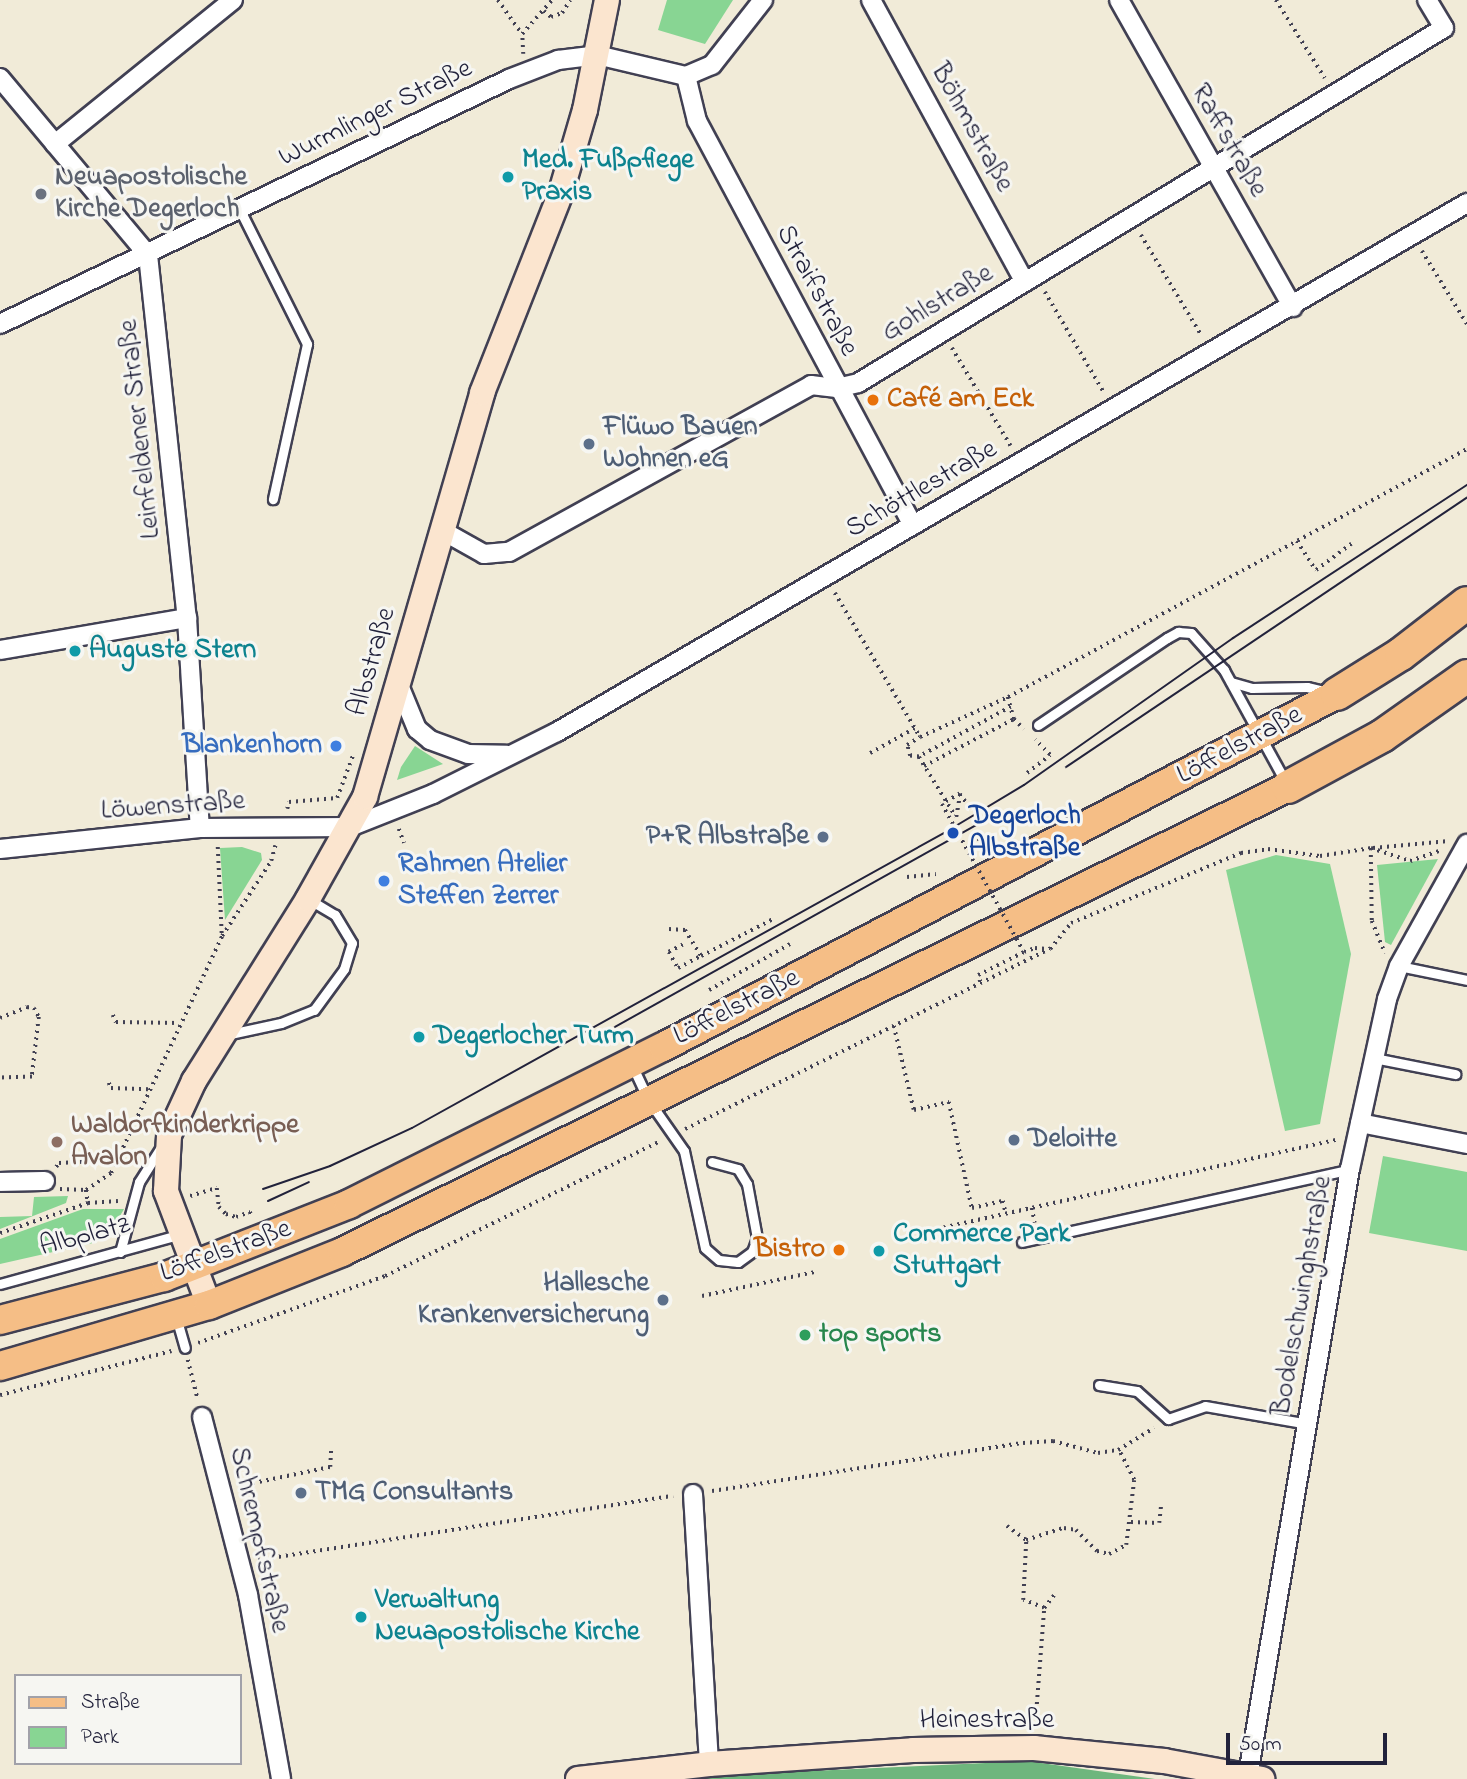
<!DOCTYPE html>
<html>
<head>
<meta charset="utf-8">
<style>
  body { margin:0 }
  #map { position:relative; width:1467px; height:1779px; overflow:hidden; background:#f1ebd8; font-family:"Indie Flower",sans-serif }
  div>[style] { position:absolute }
  .green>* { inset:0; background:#88d593 }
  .forest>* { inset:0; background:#6eb67d }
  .path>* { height:3.5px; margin-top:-1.75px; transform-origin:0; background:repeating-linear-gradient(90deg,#414053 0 2px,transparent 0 7px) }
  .roads { filter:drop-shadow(2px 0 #414053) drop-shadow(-2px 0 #414053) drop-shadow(0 2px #414053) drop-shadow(0 -2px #414053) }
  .lane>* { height:9px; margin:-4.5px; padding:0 4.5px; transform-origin:4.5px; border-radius:4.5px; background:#fff }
  .street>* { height:18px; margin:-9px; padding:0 9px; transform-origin:9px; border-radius:9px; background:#fff }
  .secondary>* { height:24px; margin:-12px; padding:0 12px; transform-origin:12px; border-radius:12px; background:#fbe5cf }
  .primary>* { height:28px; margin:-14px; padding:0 14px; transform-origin:14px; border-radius:14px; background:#f5be86 }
  .highway>* { height:32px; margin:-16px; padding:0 16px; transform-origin:16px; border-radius:16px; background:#f5be86 }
  .tram>* { height:2px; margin:-1px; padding:0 1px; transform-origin:1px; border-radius:1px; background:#22223b }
  .path-bridge>* { height:3.5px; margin-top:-1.75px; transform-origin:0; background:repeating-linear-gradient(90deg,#414053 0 2px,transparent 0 7px) }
  .dots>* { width:19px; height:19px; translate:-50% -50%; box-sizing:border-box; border:4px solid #f6f6f2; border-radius:50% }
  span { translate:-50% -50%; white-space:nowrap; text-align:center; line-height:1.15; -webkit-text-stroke:6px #f6f6f2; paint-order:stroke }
  .street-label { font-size:28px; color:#22223b }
  .culture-label { font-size:28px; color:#0d838f; font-weight:700 }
  .left { translate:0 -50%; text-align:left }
  .worship-label { font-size:28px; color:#5b616d; font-weight:700 }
  .food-label { font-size:28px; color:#c56008; font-weight:700 }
  .right { translate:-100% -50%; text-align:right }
  .service-label { font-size:28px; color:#4e5e75; font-weight:700 }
  .shop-label { font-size:28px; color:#366cbe; font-weight:700 }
  .transit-label { font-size:28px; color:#164399; font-weight:700 }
  .education-label { font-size:28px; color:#785e54; font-weight:700 }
  .leisure-label { font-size:28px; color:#27864d; font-weight:700 }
  .legend { position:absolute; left:14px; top:1674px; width:228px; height:91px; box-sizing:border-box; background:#f6f6f2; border:2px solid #a1a1a9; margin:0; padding:9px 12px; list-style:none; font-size:21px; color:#22223b }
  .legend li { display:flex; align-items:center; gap:14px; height:35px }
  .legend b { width:35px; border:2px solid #a1a1a9 }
  .scale { position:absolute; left:1226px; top:1733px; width:161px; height:32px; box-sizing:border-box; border:4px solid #22223b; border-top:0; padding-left:9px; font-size:21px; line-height:24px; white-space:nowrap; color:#22223b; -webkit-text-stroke:5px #f6f6f2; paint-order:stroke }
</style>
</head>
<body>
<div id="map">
  <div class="green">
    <i style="clip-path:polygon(667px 0,733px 0,705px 44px,658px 30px)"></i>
    <i style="clip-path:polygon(415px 746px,443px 764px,397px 780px,401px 767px)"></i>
    <i style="clip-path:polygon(242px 847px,261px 853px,262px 860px,225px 920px,220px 848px)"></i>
    <i style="clip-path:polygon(1276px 855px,1330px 864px,1351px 954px,1320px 1124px,1285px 1131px,1226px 870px)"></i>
    <i style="clip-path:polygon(1438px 859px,1391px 945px,1385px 942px,1377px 865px)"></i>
    <i style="clip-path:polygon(1383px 1156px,1467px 1172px,1467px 1251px,1369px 1233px)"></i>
    <i style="clip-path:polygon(68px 1196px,66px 1203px,0 1229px,0 1217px,32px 1216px,34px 1197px)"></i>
    <i style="clip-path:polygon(83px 1209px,124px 1209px,112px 1230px,93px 1243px,0 1264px,0 1239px)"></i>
  </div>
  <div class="forest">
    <i style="clip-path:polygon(1027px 1761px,1155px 1779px,693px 1779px,724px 1775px)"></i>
  </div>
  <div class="path">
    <i style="left:498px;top:0;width:42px;rotate:54.8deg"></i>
    <i style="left:1276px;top:0;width:92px;rotate:57.9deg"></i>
    <i style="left:544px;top:11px;width:9px;rotate:41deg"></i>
    <i style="left:551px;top:17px;width:12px;rotate:-20deg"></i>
    <i style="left:562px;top:13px;width:15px;rotate:-58deg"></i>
    <i style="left:523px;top:54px;width:20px;rotate:-93deg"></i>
    <i style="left:522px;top:34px;width:45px;rotate:-48.6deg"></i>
    <i style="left:1141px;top:235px;width:118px;rotate:58.9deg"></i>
    <i style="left:1422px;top:251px;width:86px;rotate:58.3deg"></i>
    <i style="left:1045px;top:292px;width:115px;rotate:59.6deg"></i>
    <i style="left:952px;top:348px;width:114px;rotate:59deg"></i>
    <i style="left:1297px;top:541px;width:35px;rotate:57deg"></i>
    <i style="left:1316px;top:570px;width:44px;rotate:-36.6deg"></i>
    <i style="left:835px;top:593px;width:167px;rotate:59.4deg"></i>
    <i style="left:1008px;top:697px;width:23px;rotate:75deg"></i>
    <i style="left:1014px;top:719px;width:14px;rotate:45deg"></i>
    <i style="left:1011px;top:707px;width:105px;rotate:151.5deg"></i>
    <i style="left:919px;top:757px;width:9px;rotate:-174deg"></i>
    <i style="left:910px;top:756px;width:11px;rotate:-105deg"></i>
    <i style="left:907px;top:745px;width:15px;rotate:-32deg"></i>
    <i style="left:920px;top:737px;width:97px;rotate:-24.4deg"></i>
    <i style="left:1008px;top:697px;width:522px;rotate:-28.38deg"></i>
    <i style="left:870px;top:753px;width:51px;rotate:-29.1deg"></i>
    <i style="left:919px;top:757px;width:70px;rotate:58.3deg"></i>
    <i style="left:956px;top:817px;width:23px;rotate:-80deg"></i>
    <i style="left:924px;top:766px;width:102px;rotate:-27.6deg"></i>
    <i style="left:1027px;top:773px;width:29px;rotate:-38deg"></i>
    <i style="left:1050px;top:755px;width:21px;rotate:-135deg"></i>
    <i style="left:960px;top:794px;width:17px;rotate:54deg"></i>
    <i style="left:287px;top:809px;width:7px;rotate:-74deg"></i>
    <i style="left:289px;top:802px;width:48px;rotate:-4.8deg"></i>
    <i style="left:337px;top:798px;width:46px;rotate:-69.6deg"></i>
    <i style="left:399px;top:829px;width:15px;rotate:70deg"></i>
    <i style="left:979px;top:839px;width:14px;rotate:69deg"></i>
    <i style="left:218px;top:847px;width:87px;rotate:87.4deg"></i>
    <i style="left:1371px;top:848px;width:41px;rotate:18.4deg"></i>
    <i style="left:1410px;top:861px;width:34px;rotate:-19deg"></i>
    <i style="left:1373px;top:848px;width:76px;rotate:-5.3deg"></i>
    <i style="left:907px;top:877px;width:29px;rotate:-6deg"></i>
    <i style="left:669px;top:929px;width:16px;rotate:4deg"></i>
    <i style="left:685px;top:930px;width:31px;rotate:58deg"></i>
    <i style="left:701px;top:956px;width:83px;rotate:-27.2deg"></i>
    <i style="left:683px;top:945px;width:16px;rotate:153deg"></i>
    <i style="left:669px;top:952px;width:18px;rotate:61deg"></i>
    <i style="left:678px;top:968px;width:26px;rotate:-28deg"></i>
    <i style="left:1035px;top:948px;width:13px;rotate:4deg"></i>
    <i style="left:980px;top:982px;width:7px;rotate:-106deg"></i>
    <i style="left:978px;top:975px;width:51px;rotate:-26.6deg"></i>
    <i style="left:709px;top:990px;width:93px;rotate:-29.6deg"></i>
    <i style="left:113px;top:1015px;width:8px;rotate:67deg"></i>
    <i style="left:116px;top:1022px;width:63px;rotate:0.9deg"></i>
    <i style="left:0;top:1018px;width:29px;rotate:-22deg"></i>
    <i style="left:27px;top:1007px;width:7px;rotate:8deg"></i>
    <i style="left:34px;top:1008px;width:10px;rotate:61deg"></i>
    <i style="left:39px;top:1017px;width:60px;rotate:96.7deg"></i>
    <i style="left:32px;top:1077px;width:32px;rotate:178deg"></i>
    <i style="left:894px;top:1026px;width:86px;rotate:76.6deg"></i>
    <i style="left:914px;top:1110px;width:36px;rotate:-13deg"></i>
    <i style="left:949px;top:1102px;width:108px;rotate:77.8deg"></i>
    <i style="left:972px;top:1208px;width:32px;rotate:-13deg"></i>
    <i style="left:1003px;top:1201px;width:13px;rotate:77deg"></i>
    <i style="left:109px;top:1083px;width:5px;rotate:68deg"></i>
    <i style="left:111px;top:1088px;width:37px;rotate:2deg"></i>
    <i style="left:685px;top:1129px;width:407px;rotate:-26.3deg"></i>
    <i style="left:1050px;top:949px;width:33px;rotate:-51deg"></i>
    <i style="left:1071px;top:923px;width:184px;rotate:-22.4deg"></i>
    <i style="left:1241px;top:853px;width:27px;rotate:-8deg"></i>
    <i style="left:1268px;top:849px;width:52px;rotate:7.7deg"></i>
    <i style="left:1320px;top:856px;width:52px;rotate:-8.9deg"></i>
    <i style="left:1371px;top:848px;width:73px;rotate:89.2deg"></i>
    <i style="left:1372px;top:921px;width:35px;rotate:68deg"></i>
    <i style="left:56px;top:1167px;width:5px;rotate:-53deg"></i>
    <i style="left:59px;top:1163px;width:57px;rotate:-3deg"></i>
    <i style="left:60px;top:1189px;width:26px;rotate:2deg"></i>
    <i style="left:86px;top:1190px;width:30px;rotate:-34deg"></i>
    <i style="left:111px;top:1173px;width:262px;rotate:-64.9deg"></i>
    <i style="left:222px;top:936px;width:90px;rotate:-56.8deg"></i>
    <i style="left:271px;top:861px;width:16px;rotate:-75deg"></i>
    <i style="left:86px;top:1190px;width:13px;rotate:81deg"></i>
    <i style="left:88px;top:1203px;width:30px;rotate:-4deg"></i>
    <i style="left:190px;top:1196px;width:28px;rotate:-17deg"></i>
    <i style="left:217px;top:1188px;width:19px;rotate:84deg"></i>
    <i style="left:219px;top:1207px;width:10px;rotate:45deg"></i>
    <i style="left:226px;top:1214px;width:10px;rotate:17deg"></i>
    <i style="left:236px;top:1217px;width:15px;rotate:-20deg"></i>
    <i style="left:250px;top:1212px;width:5px;rotate:68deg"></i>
    <i style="left:1032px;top:1208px;width:15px;rotate:79deg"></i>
    <i style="left:937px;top:1229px;width:411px;rotate:-12.6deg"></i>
    <i style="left:0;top:1233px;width:93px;rotate:-18.8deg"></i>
    <i style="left:702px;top:1296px;width:116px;rotate:-12deg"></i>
    <i style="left:198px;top:1343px;width:199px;rotate:-19.7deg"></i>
    <i style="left:385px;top:1276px;width:305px;rotate:-26.1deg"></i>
    <i style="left:188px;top:1360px;width:41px;rotate:76deg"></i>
    <i style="left:0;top:1395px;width:177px;rotate:-14.4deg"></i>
    <i style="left:239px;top:1486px;width:93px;rotate:-11.8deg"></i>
    <i style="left:330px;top:1467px;width:17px;rotate:-87deg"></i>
    <i style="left:712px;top:1491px;width:315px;rotate:-8.8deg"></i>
    <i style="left:1023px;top:1443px;width:30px;rotate:-4deg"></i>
    <i style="left:1053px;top:1441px;width:47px;rotate:14.9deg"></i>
    <i style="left:1098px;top:1453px;width:20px;rotate:-9deg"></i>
    <i style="left:1118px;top:1450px;width:42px;rotate:-31.4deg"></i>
    <i style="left:1131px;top:1522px;width:28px;rotate:2deg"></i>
    <i style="left:1159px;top:1523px;width:19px;rotate:-84deg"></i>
    <i style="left:1007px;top:1526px;width:24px;rotate:36deg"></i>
    <i style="left:258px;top:1560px;width:420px;rotate:-8.8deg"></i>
    <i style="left:1044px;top:1608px;width:22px;rotate:-159deg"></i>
    <i style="left:1023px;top:1600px;width:60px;rotate:-87.1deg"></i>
    <i style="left:1026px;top:1540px;width:40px;rotate:-18deg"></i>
    <i style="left:1064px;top:1528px;width:12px;rotate:9deg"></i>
    <i style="left:1076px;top:1530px;width:30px;rotate:45deg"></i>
    <i style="left:1097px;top:1551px;width:12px;rotate:14deg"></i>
    <i style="left:1109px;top:1554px;width:19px;rotate:-28deg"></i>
    <i style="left:1126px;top:1545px;width:65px;rotate:-83deg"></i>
    <i style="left:1134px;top:1480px;width:34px;rotate:-117deg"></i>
    <i style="left:1035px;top:1725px;width:117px;rotate:-85.6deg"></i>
    <i style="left:1044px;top:1608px;width:16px;rotate:-52deg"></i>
  </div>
  <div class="roads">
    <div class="lane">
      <i style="left:240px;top:210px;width:150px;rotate:63.4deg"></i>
      <i style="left:307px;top:344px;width:159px;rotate:102.4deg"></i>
      <i style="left:1231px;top:682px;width:22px;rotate:16deg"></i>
      <i style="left:1252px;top:688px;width:55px;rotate:-1deg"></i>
      <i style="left:1307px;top:687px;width:18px;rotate:13deg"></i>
      <i style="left:1038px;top:725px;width:156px;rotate:-34deg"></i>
      <i style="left:1167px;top:638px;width:13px;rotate:-29deg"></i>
      <i style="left:1178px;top:632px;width:13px;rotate:4deg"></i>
      <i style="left:1191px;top:633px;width:50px;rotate:48.3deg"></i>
      <i style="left:1224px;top:670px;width:129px;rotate:61.2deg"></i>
      <i style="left:1399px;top:966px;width:69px;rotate:11.6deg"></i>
      <i style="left:230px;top:1034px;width:52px;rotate:-12.2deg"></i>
      <i style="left:281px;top:1023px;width:35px;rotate:-22deg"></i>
      <i style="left:314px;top:1010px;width:51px;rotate:-53.8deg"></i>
      <i style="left:344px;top:969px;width:27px;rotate:-73deg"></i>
      <i style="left:352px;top:943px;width:33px;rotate:-121deg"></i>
      <i style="left:335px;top:915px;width:29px;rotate:-149deg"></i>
      <i style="left:1374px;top:1058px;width:83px;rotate:11.2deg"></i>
      <i style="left:632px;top:1065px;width:40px;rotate:65deg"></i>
      <i style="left:649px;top:1101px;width:61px;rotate:55deg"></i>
      <i style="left:684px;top:1151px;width:99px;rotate:77.8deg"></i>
      <i style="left:705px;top:1248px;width:18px;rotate:41deg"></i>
      <i style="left:719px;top:1260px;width:19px;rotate:6deg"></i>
      <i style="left:738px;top:1262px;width:17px;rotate:-36deg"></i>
      <i style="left:752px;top:1252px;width:15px;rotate:-70deg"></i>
      <i style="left:757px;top:1238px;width:55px;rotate:-100.5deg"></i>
      <i style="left:747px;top:1184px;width:17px;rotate:-121deg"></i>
      <i style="left:738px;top:1169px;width:27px;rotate:-165deg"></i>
      <i style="left:1022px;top:1242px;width:336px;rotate:-12.5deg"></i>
      <i style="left:120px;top:1252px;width:73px;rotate:-74.8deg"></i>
      <i style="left:139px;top:1182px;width:41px;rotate:-57.8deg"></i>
      <i style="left:0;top:1284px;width:188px;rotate:-15.4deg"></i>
      <i style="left:176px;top:1317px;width:32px;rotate:74deg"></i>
      <i style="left:1099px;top:1385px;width:38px;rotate:9deg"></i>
      <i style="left:1137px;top:1391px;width:42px;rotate:42.1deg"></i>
      <i style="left:1168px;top:1419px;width:39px;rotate:-19deg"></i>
      <i style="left:1205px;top:1406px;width:105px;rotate:9.9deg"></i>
    </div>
    <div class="street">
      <i style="left:871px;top:0;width:321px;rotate:61.4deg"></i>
      <i style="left:1119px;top:0;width:353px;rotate:60.5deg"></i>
      <i style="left:686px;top:76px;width:46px;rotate:76.3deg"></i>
      <i style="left:697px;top:121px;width:458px;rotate:61.9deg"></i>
      <i style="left:0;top:78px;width:231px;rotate:50.1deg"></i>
      <i style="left:148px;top:255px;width:365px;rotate:83.9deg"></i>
      <i style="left:187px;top:618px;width:210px;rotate:86.5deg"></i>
      <i style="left:55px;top:144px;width:229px;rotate:-39deg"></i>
      <i style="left:0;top:324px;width:565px;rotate:-25.7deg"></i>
      <i style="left:509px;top:79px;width:53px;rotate:-21.2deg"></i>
      <i style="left:558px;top:60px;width:39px;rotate:-7deg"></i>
      <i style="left:597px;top:55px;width:91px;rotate:13.3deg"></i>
      <i style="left:686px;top:76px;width:28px;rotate:-23deg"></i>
      <i style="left:712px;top:65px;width:83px;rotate:-51.9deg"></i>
      <i style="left:443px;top:531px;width:47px;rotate:29.3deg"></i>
      <i style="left:484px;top:554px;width:25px;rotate:-5deg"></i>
      <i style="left:509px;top:552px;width:345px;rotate:-28.9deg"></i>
      <i style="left:811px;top:385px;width:26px;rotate:7deg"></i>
      <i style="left:837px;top:388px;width:22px;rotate:-13deg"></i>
      <i style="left:858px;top:383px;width:685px;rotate:-31.21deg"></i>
      <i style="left:1444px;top:28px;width:33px;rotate:-121deg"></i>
      <i style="left:0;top:650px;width:190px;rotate:-9.7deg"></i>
      <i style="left:398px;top:683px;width:50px;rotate:67.6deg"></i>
      <i style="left:417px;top:729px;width:17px;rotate:40deg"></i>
      <i style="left:430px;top:740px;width:40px;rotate:20.2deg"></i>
      <i style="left:468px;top:754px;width:39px;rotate:1deg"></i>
      <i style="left:0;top:849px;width:201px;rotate:-6deg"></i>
      <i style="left:200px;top:828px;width:150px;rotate:-0.4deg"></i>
      <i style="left:350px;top:827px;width:89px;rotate:-21.7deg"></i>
      <i style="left:433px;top:794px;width:139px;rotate:-26.6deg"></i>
      <i style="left:557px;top:732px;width:1053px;rotate:-30.17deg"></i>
      <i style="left:1360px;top:1123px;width:109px;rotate:11.1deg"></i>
      <i style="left:0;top:1182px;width:45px;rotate:-1.3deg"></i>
      <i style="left:202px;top:1417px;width:184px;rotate:75.5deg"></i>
      <i style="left:248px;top:1595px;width:187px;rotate:79.8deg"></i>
      <i style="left:693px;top:1494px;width:270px;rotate:86.6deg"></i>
      <i style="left:1248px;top:1775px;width:615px;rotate:-80.45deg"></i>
      <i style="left:1350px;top:1169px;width:174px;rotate:-77.7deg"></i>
      <i style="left:1387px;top:999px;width:35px;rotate:-70deg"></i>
      <i style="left:1399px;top:966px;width:140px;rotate:-60.9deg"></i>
    </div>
    <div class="secondary">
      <i style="left:209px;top:1305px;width:122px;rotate:-110.7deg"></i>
      <i style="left:166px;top:1191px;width:56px;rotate:-86.9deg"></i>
      <i style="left:169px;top:1135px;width:60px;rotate:-65.2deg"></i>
      <i style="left:194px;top:1081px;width:215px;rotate:-57.9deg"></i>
      <i style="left:308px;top:899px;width:117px;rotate:-60.8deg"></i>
      <i style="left:365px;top:797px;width:421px;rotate:-73.8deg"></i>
      <i style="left:482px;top:393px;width:216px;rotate:-68.5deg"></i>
      <i style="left:561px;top:192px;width:85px;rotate:-73.7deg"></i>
      <i style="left:585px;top:110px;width:112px;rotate:-78.7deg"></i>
      <i style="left:578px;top:1779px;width:132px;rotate:-6.5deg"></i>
      <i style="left:709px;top:1764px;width:204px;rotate:-3.9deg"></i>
      <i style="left:913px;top:1750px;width:121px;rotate:-0.9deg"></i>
      <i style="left:1034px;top:1748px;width:131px;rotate:5.7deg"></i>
      <i style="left:1164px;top:1761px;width:100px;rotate:10.4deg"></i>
    </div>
    <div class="primary">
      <i style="left:0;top:1320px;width:170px;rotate:-14.7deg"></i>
      <i style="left:164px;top:1277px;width:199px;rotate:-21.5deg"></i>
      <i style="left:349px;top:1204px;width:351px;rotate:-26.6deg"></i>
      <i style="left:663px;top:1047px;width:761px;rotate:-27.64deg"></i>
      <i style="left:0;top:1366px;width:218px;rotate:-16.3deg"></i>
      <i style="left:209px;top:1305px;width:143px;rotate:-21.7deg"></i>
      <i style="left:342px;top:1252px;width:1054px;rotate:-26.18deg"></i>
    </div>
    <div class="highway">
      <i style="left:1337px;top:694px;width:75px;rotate:-32deg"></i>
      <i style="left:1401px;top:654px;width:83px;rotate:-37.7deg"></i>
      <i style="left:1288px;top:787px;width:107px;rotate:-28.5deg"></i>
      <i style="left:1382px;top:736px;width:104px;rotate:-35.2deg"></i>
    </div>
  </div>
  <div class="tram">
    <i style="left:1066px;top:767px;width:483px;rotate:-33.9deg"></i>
    <i style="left:615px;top:1027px;width:430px;rotate:-29.2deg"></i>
    <i style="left:263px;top:1189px;width:71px;rotate:-18.9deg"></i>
    <i style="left:330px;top:1166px;width:90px;rotate:-24.9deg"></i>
    <i style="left:412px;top:1128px;width:608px;rotate:-29.01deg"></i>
    <i style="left:944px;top:833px;width:93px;rotate:-31deg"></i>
    <i style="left:1024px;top:785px;width:256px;rotate:-35.1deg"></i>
    <i style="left:1233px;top:638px;width:280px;rotate:-33.2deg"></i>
    <i style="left:268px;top:1201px;width:45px;rotate:-24.9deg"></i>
  </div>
  <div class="path-bridge">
    <i style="left:960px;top:794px;width:21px;rotate:151deg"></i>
    <i style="left:942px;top:804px;width:169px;rotate:61deg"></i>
    <i style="left:1024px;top:952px;width:12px;rotate:-20deg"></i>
  </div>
  <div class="dots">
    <i style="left:508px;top:177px;background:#0f9aa8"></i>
    <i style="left:41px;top:194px;background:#6b7280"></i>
    <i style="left:873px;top:400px;background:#e8710a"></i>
    <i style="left:589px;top:444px;background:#5c6f8a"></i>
    <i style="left:75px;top:651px;background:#0f9aa8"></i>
    <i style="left:336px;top:746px;background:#3f7fe0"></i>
    <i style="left:953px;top:833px;background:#1a4fb4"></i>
    <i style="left:823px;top:837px;background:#5c6f8a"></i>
    <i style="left:384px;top:881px;background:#3f7fe0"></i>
    <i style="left:419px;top:1037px;background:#0f9aa8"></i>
    <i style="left:1014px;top:1140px;background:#5c6f8a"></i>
    <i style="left:57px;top:1142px;background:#8d6e63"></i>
    <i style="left:839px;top:1250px;background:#e8710a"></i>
    <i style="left:879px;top:1251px;background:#0f9aa8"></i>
    <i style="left:663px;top:1300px;background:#5c6f8a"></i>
    <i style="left:805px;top:1335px;background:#2e9e5b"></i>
    <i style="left:301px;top:1493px;background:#5c6f8a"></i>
    <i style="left:361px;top:1617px;background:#0f9aa8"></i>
  </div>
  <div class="street-label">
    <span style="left:376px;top:114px;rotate:-26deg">Wurmlinger Straße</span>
    <span style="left:971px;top:128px;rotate:61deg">Böhmstraße</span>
    <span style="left:1228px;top:141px;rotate:60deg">Raffstraße</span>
    <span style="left:816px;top:291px;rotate:62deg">Straifstraße</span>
    <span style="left:938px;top:304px;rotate:-31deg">Gohlstraße</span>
    <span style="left:141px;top:429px;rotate:-96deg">Leinfeldener Straße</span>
    <span style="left:922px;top:490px;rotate:-30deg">Schöttlestraße</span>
    <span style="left:373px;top:662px;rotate:-74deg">Albstraße</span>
    <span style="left:1240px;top:746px;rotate:-28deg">Löffelstraße</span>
    <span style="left:173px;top:807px;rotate:-4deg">Löwenstraße</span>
    <span style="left:737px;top:1008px;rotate:-27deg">Löffelstraße</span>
    <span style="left:85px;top:1237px;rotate:-15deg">Albplatz</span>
    <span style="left:226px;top:1252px;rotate:-20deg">Löffelstraße</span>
    <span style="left:1303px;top:1296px;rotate:-80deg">Bodelschwinghstraße</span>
    <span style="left:258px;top:1540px;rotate:77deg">Schrempfstraße</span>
    <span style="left:987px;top:1721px">Heinestraße</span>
  </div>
  <div class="culture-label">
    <span class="left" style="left:522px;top:177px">Med. Fußpflege<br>Praxis</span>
    <span class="left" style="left:89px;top:651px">Auguste Stern</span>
    <span class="left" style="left:433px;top:1037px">Degerlocher Turm</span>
    <span class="left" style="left:893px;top:1251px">Commerce Park<br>Stuttgart</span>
    <span class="left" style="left:375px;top:1617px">Verwaltung<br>Neuapostolische Kirche</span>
  </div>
  <div class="worship-label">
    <span class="left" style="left:55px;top:194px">Neuapostolische<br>Kirche Degerloch</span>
  </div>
  <div class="food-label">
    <span class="left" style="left:887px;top:400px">Café am Eck</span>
    <span class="right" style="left:825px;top:1250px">Bistro</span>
  </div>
  <div class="service-label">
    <span class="left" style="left:603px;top:444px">Flüwo Bauen<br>Wohnen eG</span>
    <span class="right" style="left:809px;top:837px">P+R Albstraße</span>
    <span class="left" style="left:1028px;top:1140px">Deloitte</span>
    <span class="right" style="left:649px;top:1300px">Hallesche<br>Krankenversicherung</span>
    <span class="left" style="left:315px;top:1493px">TMG Consultants</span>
  </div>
  <div class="shop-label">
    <span class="right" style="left:322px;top:746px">Blankenhorn</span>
    <span class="left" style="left:398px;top:881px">Rahmen Atelier<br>Steffen Zerrer</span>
  </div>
  <div class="transit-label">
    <span class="left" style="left:969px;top:833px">Degerloch<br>Albstraße</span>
  </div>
  <div class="education-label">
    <span class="left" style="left:71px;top:1142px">Waldorfkinderkrippe<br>Avalon</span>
  </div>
  <div class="leisure-label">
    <span class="left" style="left:819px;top:1335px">top sports</span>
  </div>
  <ul class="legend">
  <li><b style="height:9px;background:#f5be86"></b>Straße</li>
  <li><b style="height:19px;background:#88d593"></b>Park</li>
  </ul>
  <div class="scale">50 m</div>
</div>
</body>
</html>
